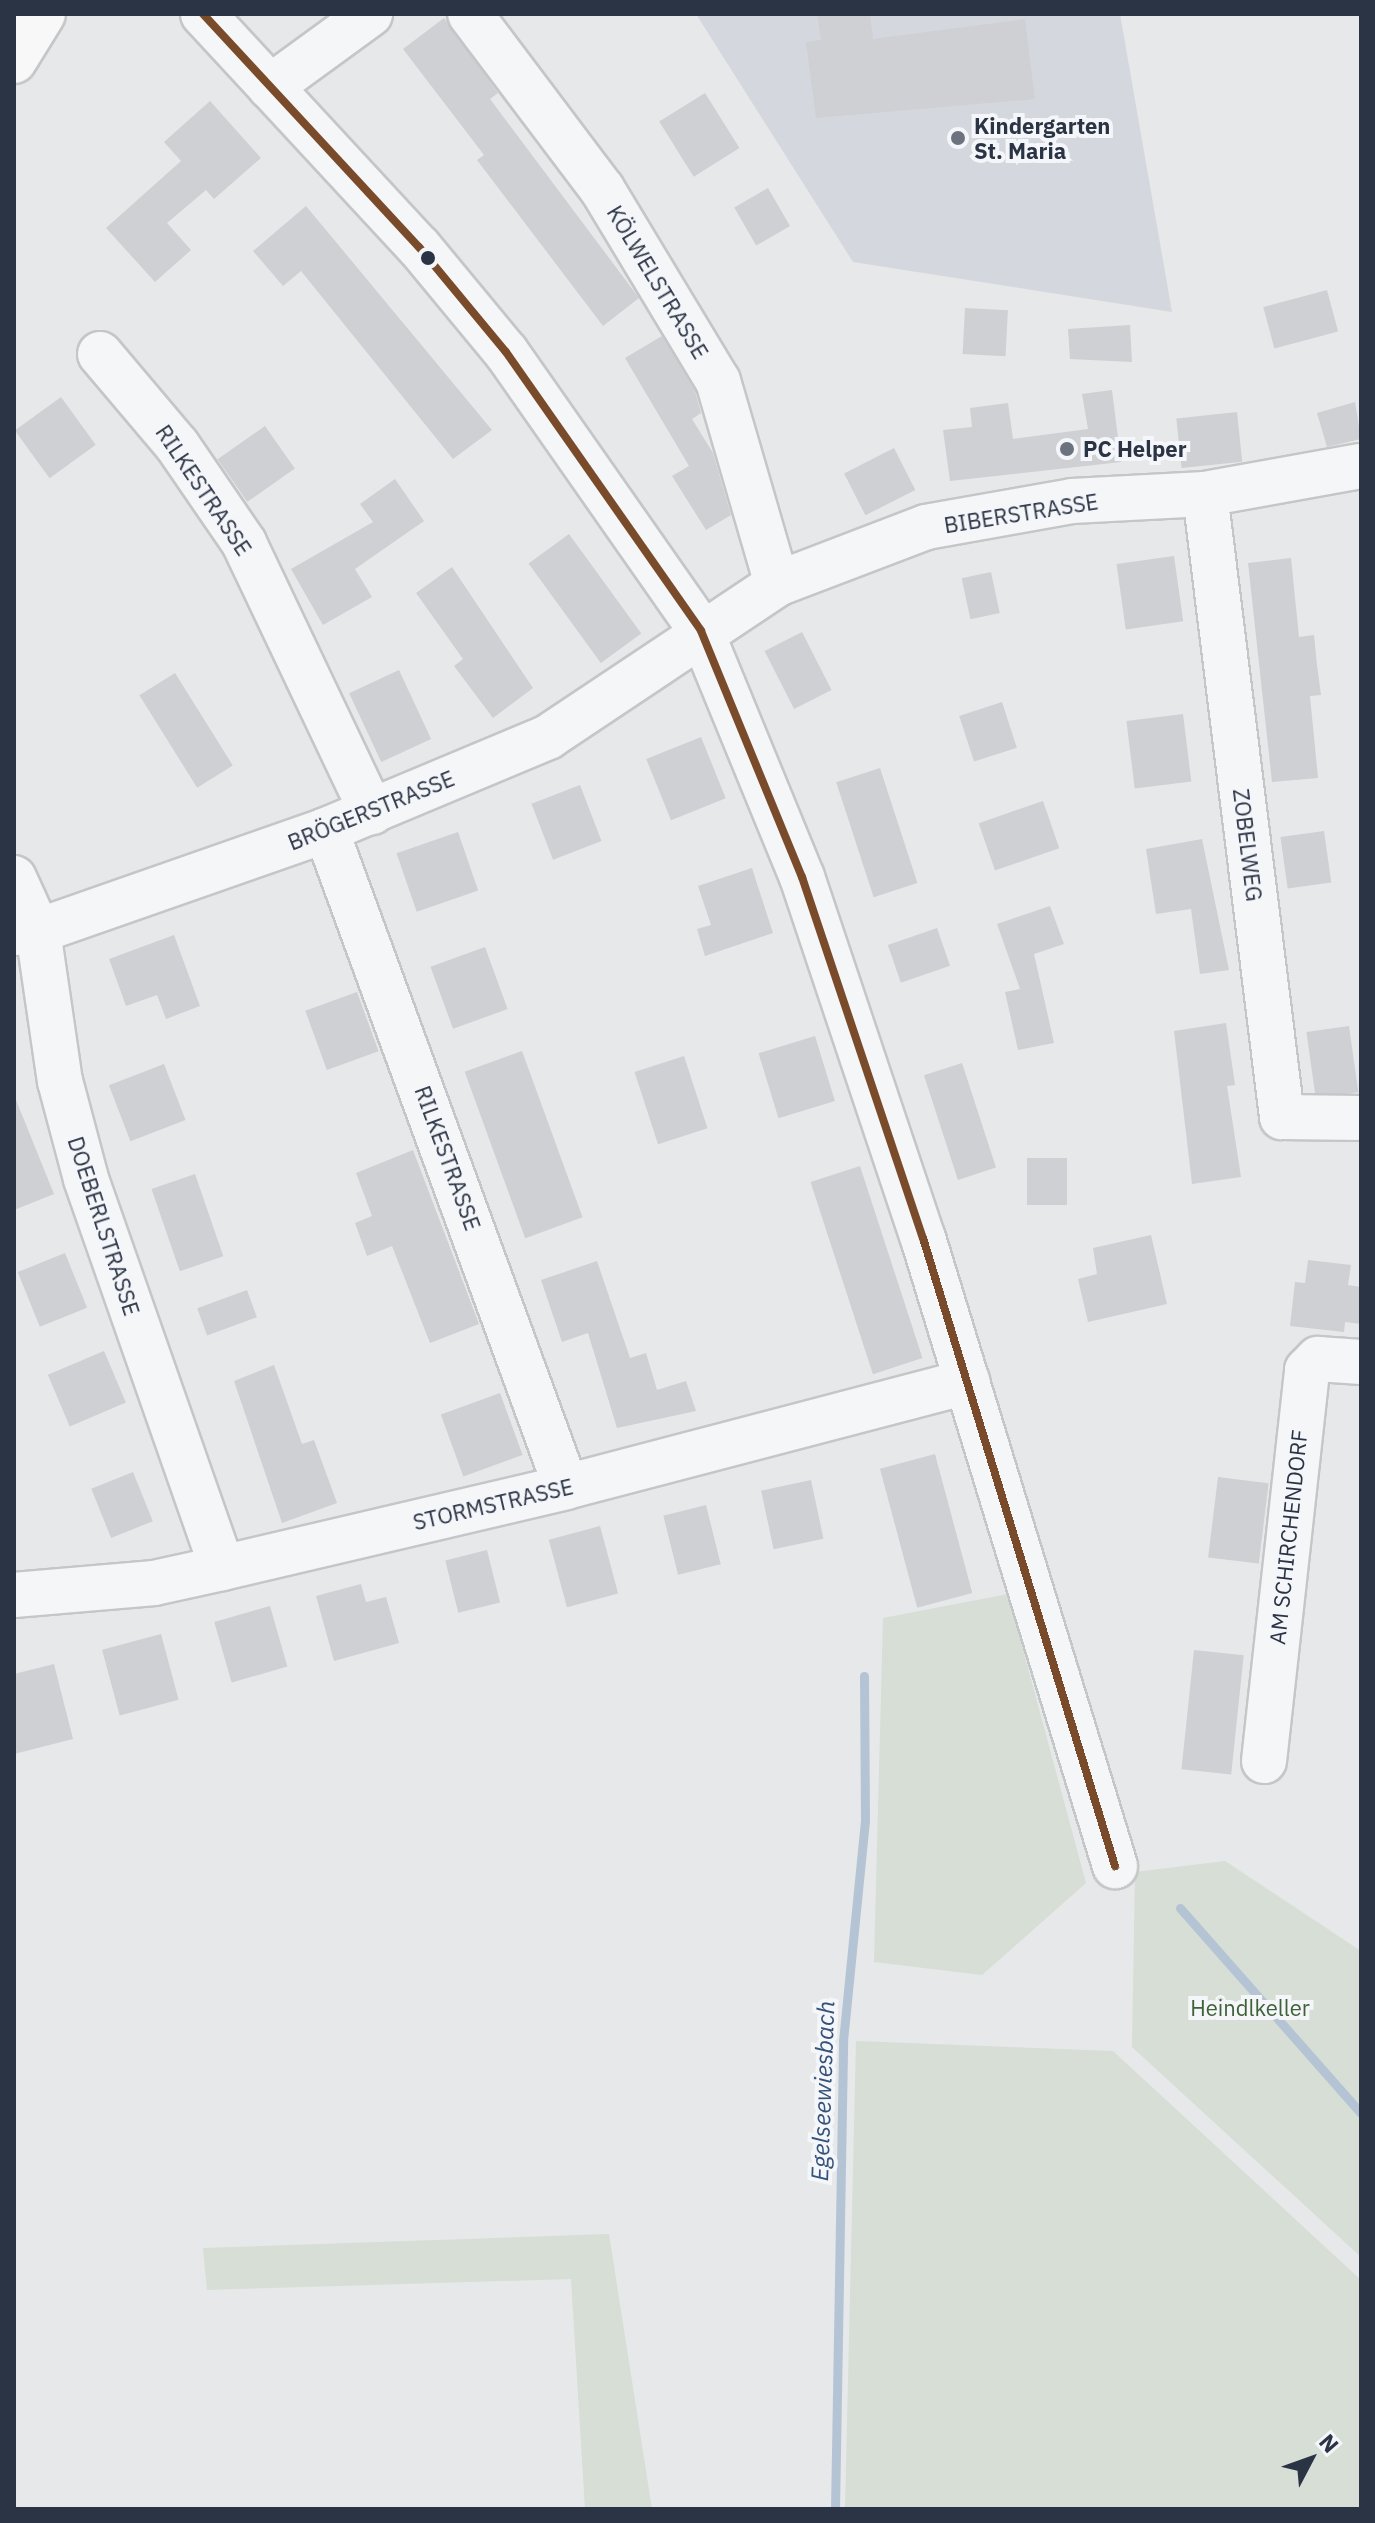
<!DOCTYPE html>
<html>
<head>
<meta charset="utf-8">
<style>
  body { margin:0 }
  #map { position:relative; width:1375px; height:2523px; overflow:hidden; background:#e6e8ea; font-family:"IBM Plex Sans",sans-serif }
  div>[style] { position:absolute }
  .built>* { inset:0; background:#d4d7dd }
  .green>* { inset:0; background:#d6ded6 }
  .stream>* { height:9px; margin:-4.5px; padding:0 4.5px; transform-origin:4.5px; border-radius:4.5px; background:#b4c4d5 }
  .building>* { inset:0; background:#ced0d3; transform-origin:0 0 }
  .roads { filter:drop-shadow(2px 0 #c4c6c8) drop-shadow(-2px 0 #c4c6c8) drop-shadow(0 2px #c4c6c8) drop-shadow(0 -2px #c4c6c8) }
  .minor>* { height:44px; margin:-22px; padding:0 22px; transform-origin:22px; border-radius:22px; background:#f5f6f7 }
  .major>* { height:44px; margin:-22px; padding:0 22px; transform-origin:22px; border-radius:22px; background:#f8f8f8 }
  .bus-1>* { height:8px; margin:-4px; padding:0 4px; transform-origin:4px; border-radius:4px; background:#7a4b2a }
  .dots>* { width:22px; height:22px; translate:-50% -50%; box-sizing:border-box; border:4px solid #f4f6f9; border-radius:50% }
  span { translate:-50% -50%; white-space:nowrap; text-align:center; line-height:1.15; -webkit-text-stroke:8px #f4f6f9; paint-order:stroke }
  .poi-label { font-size:22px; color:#2b3445; font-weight:700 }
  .left { translate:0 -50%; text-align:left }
  .street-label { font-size:22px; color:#2b3445 }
  .park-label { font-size:22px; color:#3f6138 }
  .water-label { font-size:24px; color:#34527a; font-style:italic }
  .frame { position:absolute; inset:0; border:16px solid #2b3445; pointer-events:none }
  .north { position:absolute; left:1271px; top:2419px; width:80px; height:80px; -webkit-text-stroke:6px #f4f6f9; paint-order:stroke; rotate:49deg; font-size:22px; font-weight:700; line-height:32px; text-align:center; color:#2b3445 }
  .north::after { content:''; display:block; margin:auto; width:28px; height:36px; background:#2b3445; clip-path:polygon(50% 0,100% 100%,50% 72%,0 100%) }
</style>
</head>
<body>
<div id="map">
  <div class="built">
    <i style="clip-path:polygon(696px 14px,1120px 14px,1172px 312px,853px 262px)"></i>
  </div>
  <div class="green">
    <i style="clip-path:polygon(1008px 1594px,1086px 1883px,982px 1975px,874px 1962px,883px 1618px)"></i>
    <i style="clip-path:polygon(1225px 1861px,1361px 1951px,1361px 2257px,1132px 2047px,1135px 1872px)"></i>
    <i style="clip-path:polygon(856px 2041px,1113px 2051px,1361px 2280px,1361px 2509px,845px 2509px)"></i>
    <i style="clip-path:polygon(609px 2234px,652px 2509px,585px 2509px,571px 2279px,207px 2290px,203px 2248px)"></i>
  </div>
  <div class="stream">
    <i style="left:1180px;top:1908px;width:273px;rotate:48.6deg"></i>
    <i style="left:835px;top:2509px;width:468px;rotate:-89deg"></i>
    <i style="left:843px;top:2041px;width:222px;rotate:-84.3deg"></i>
    <i style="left:865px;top:1820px;width:144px;rotate:-90.4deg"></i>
  </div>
  <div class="building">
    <i style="clip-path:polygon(817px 14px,870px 14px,873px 39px,1025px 19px,1035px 99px,816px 118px,806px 42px,821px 40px)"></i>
    <i style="clip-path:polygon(444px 18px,498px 93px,490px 99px,639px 298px,603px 326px,477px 160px,484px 155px,403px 49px)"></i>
    <i style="left:705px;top:93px;width:65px;height:54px;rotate:58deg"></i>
    <i style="clip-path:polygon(210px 101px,261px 158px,214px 199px,206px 190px,167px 223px,191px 250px,155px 282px,106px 228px,181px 161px,164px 142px)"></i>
    <i style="left:768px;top:188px;width:44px;height:39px;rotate:60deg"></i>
    <i style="clip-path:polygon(306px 206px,492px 430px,453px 459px,301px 271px,283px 286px,253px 251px)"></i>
    <i style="left:1327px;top:290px;width:43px;height:66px;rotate:75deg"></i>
    <i style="left:965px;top:308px;width:43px;height:46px;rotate:3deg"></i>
    <i style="clip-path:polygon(1130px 325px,1132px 362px,1070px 359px,1068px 329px)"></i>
    <i style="clip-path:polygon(662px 336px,695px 391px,701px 413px,692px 419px,713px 453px,731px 515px,706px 530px,672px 476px,689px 466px,625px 358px)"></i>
    <i style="clip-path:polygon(1112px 390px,1121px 462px,950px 481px,943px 430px,972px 427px,970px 408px,1008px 403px,1013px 439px,1088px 429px,1082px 394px)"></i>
    <i style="left:61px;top:397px;width:59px;height:57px;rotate:54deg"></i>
    <i style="clip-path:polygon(1355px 402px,1361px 439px,1327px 447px,1317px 413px)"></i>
    <i style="left:1237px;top:412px;width:50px;height:61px;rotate:84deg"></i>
    <i style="left:265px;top:426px;width:52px;height:58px;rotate:55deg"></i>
    <i style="left:894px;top:448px;width:47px;height:56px;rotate:63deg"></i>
    <i style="clip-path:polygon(395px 479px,424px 521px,355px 569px,372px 597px,323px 625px,291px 569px,373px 522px,360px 504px)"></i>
    <i style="left:569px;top:534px;width:123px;height:50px;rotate:54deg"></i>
    <i style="left:1174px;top:556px;width:66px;height:58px;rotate:82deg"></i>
    <i style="clip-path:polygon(1291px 558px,1299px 637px,1314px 635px,1317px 665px,1321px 695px,1310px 696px,1318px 778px,1272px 782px,1248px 563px)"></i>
    <i style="clip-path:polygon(452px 567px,533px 688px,493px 718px,454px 666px,463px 659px,416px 593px)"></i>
    <i style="left:991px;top:572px;width:42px;height:30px;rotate:78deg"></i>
    <i style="left:802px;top:632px;width:65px;height:42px;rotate:63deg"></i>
    <i style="left:399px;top:670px;width:76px;height:55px;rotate:65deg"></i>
    <i style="left:175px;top:673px;width:109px;height:42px;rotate:58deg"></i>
    <i style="left:1002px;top:702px;width:48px;height:45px;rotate:72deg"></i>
    <i style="left:1183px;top:714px;width:68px;height:57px;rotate:83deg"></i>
    <i style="left:701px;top:737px;width:66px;height:59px;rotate:68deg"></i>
    <i style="left:880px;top:768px;width:121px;height:46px;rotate:72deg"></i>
    <i style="left:580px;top:785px;width:60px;height:52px;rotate:69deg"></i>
    <i style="left:1043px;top:801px;width:50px;height:68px;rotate:71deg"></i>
    <i style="left:1324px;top:831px;width:52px;height:44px;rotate:82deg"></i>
    <i style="left:458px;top:832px;width:62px;height:65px;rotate:71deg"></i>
    <i style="clip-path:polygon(1202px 839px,1229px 970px,1200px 974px,1191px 909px,1156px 914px,1146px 849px)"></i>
    <i style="clip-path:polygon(752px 868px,773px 933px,705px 956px,697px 929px,711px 925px,698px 886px)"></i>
    <i style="clip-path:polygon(1050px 906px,1064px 944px,1034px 954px,1054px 1043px,1018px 1050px,1005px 992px,1020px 989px,997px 924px)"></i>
    <i style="left:937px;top:928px;width:40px;height:52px;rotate:71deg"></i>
    <i style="clip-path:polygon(174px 935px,200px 1006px,166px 1019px,157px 995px,126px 1006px,109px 959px)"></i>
    <i style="left:485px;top:947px;width:66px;height:58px;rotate:70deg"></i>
    <i style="left:357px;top:992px;width:63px;height:55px;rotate:70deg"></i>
    <i style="clip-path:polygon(1226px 1023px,1235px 1085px,1227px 1086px,1241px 1177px,1192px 1184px,1174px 1031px)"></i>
    <i style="left:1349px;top:1026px;width:67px;height:43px;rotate:82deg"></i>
    <i style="left:815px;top:1036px;width:68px;height:59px;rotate:73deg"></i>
    <i style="left:522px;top:1051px;width:177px;height:61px;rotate:70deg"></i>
    <i style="left:684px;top:1056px;width:76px;height:52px;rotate:72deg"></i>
    <i style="left:962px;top:1063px;width:110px;height:40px;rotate:72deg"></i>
    <i style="left:164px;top:1064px;width:60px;height:59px;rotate:69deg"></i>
    <i style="clip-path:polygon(14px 1095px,54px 1194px,14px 1210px)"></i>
    <i style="clip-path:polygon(413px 1150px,479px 1324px,430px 1343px,392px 1246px,367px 1256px,355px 1223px,372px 1216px,356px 1173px)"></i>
    <i style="left:1027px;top:1158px;width:40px;height:47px"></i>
    <i style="left:860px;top:1166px;width:202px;height:52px;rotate:72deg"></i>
    <i style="left:195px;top:1174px;width:87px;height:46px;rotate:71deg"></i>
    <i style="clip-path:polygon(1151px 1235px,1167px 1304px,1088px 1322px,1078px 1279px,1097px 1274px,1093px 1248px)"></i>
    <i style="left:65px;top:1253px;width:59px;height:51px;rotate:68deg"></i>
    <i style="clip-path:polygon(1308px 1260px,1351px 1265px,1348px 1285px,1361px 1287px,1361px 1324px,1345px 1322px,1344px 1332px,1290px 1326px,1295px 1282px,1305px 1283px)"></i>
    <i style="clip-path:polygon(597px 1261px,630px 1358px,646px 1353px,657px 1390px,686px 1381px,696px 1411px,617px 1428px,588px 1333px,562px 1342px,541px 1280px)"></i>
    <i style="left:247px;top:1290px;width:29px;height:53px;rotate:70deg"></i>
    <i style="left:104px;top:1351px;width:56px;height:61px;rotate:67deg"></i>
    <i style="clip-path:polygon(274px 1365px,302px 1444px,314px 1440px,337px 1503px,282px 1523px,234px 1381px)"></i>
    <i style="left:500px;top:1393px;width:66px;height:63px;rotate:70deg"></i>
    <i style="left:935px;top:1454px;width:144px;height:57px;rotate:75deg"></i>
    <i style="left:133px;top:1472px;width:53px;height:45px;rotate:68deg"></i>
    <i style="left:1218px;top:1477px;width:51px;height:81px;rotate:7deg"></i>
    <i style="left:811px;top:1480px;width:60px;height:51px;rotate:78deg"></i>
    <i style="left:706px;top:1505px;width:61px;height:44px;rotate:76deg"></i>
    <i style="left:600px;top:1526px;width:70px;height:53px;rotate:75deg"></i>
    <i style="left:487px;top:1550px;width:54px;height:43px;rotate:76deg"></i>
    <i style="clip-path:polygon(361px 1584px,366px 1602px,386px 1597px,399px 1643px,334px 1661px,316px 1596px)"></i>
    <i style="left:270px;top:1606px;width:63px;height:58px;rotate:74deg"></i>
    <i style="left:161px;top:1634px;width:68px;height:61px;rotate:75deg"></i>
    <i style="left:1194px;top:1650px;width:50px;height:120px;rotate:6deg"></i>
    <i style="clip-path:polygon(54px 1664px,73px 1739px,14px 1754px,14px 1674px)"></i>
  </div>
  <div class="roads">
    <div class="minor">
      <i style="left:203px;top:14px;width:318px;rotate:47.2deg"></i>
      <i style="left:419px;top:247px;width:136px;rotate:50.4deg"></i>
      <i style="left:506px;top:352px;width:340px;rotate:55deg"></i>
      <i style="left:701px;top:631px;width:266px;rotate:67.7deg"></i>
      <i style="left:802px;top:877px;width:381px;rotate:71.5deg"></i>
      <i style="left:923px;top:1238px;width:657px;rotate:73deg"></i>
      <i style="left:470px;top:14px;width:219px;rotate:53deg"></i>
      <i style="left:602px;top:189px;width:224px;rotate:58.9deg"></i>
      <i style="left:718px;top:381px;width:211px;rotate:73.8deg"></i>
      <i style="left:270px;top:87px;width:124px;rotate:-36.1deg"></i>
      <i style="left:100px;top:354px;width:119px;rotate:49.8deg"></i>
      <i style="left:177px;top:445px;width:119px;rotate:55.6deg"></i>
      <i style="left:244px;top:543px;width:298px;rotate:64.6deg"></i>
      <i style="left:1205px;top:494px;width:628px;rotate:82.95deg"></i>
      <i style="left:1282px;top:1117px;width:79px;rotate:0.7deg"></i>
      <i style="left:326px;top:830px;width:699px;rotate:69.93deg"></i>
      <i style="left:14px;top:878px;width:58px;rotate:65.6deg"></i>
      <i style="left:38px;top:931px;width:152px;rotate:81.7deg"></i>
      <i style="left:60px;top:1081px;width:101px;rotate:75.1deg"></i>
      <i style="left:86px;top:1179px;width:412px;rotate:70.7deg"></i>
      <i style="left:14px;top:933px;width:24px;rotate:-5deg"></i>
      <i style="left:38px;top:931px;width:305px;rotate:-19.3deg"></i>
      <i style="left:326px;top:830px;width:241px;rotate:-22.7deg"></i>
      <i style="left:548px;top:737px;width:275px;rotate:-33.7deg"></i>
      <i style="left:777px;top:584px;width:160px;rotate:-20.9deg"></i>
      <i style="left:926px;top:527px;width:148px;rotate:-10.1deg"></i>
      <i style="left:1072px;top:501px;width:133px;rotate:-3deg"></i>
      <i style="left:1205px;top:494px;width:158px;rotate:-10.2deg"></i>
      <i style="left:14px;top:1595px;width:141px;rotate:-4.9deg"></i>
      <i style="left:154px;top:1583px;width:70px;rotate:-12.4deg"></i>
      <i style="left:222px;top:1568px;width:353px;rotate:-13.2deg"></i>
      <i style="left:566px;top:1487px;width:415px;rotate:-14.7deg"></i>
      <i style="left:1264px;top:1761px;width:393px;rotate:-83.7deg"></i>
      <i style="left:1307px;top:1370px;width:16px;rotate:-45deg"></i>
      <i style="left:1318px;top:1359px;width:43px;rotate:4deg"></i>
    </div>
    <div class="major">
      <i style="left:14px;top:61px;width:55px;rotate:-58.3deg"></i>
    </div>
  </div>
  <div class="bus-1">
    <i style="left:203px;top:14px;width:318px;rotate:47.2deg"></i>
    <i style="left:419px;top:247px;width:136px;rotate:50.4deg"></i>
    <i style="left:506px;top:352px;width:340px;rotate:55deg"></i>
    <i style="left:701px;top:631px;width:266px;rotate:67.7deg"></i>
    <i style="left:802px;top:877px;width:381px;rotate:71.5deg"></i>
    <i style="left:923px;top:1238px;width:657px;rotate:73deg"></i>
  </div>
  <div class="dots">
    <i style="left:958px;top:138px;background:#6c737f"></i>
    <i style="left:428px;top:258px;background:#2b3445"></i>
    <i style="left:1067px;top:449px;background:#6c737f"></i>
  </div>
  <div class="poi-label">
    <span class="left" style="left:974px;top:138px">Kindergarten<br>St. Maria</span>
    <span class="left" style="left:1083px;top:449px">PC Helper</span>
  </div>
  <div class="street-label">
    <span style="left:658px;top:282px;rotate:59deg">KÖLWELSTRASSE</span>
    <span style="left:204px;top:490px;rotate:56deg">RILKESTRASSE</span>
    <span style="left:1021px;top:513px;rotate:-9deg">BIBERSTRASSE</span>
    <span style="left:371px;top:810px;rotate:-22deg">BRÖGERSTRASSE</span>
    <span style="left:1248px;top:845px;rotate:83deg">ZOBELWEG</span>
    <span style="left:448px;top:1158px;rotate:70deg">RILKESTRASSE</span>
    <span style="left:104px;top:1226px;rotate:72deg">DOEBERLSTRASSE</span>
    <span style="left:493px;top:1504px;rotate:-13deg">STORMSTRASSE</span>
    <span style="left:1288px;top:1537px;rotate:-84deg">AM SCHIRCHENDORF</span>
  </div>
  <div class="park-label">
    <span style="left:1250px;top:2008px">Heindlkeller</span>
  </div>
  <div class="water-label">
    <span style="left:823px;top:2091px;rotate:-88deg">Egelseewiesbach</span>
  </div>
  <div class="frame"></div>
  <div class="north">N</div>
</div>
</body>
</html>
